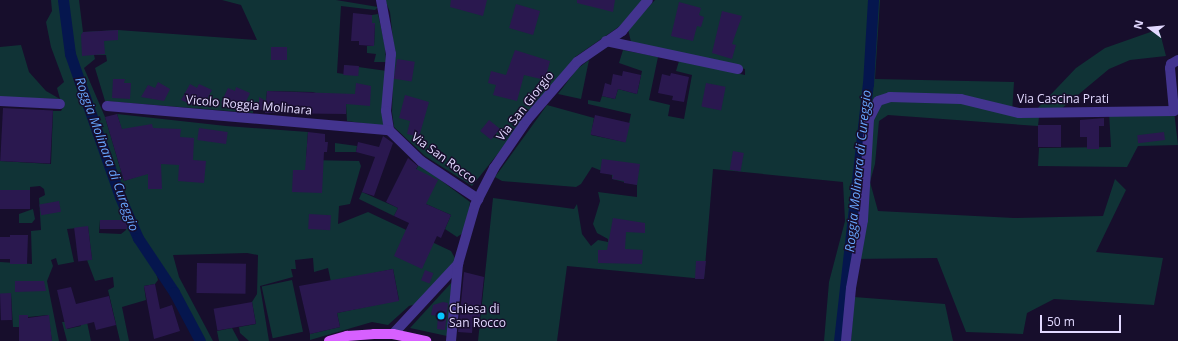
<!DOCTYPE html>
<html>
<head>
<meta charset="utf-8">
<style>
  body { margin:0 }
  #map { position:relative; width:1178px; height:341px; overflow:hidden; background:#170e2c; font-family:"Open Sans",sans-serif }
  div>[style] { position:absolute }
  .green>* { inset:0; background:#103336; transform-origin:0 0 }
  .canal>* { height:11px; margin:-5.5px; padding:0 5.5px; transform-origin:5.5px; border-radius:5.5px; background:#05164e }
  .building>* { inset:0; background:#2a184f; transform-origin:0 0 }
  .minor>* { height:10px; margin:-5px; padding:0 5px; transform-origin:5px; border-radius:5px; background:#43348f }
  .major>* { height:10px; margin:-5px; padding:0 5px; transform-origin:5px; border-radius:5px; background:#d760ff }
  .dots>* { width:11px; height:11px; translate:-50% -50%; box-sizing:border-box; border:2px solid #170e2c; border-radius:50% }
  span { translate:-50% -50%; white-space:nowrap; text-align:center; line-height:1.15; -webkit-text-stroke:3px #170e2c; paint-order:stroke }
  .street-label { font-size:12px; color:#e2d9ff }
  .poi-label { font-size:12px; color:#e2d9ff }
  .left { translate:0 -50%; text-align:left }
  .water-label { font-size:13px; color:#67a6ff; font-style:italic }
  .north { position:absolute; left:1130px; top:8px; width:40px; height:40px; -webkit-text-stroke:3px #170e2c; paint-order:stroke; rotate:286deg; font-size:11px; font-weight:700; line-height:16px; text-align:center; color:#e2d9ff }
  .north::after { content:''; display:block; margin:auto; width:14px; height:18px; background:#e2d9ff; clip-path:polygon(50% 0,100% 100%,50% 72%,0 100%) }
  .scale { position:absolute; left:1040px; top:315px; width:81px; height:18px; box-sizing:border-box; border:2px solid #e2d9ff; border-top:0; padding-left:5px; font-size:12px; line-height:14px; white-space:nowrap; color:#e2d9ff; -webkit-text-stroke:3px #170e2c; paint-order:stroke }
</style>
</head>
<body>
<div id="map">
  <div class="green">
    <i style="clip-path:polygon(evenodd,51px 0,79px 0,83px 32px,118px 30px,257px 40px,241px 5px,222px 0,336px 0,378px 7px,375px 10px,341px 6px,337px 73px,344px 74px,344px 65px,387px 71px,383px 126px,347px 121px,346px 104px,313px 92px,267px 91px,266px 102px,259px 108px,253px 106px,253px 113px,105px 101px,95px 68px,107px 61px,106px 55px,94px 55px,95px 59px,84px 68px,105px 117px,124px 181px,136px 177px,117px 114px,226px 126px,308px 132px,306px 160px,359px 161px,361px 166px,350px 204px,339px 206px,338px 224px,368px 212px,451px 251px,456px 260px,416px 304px,409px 306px,388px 325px,372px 322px,310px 340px,310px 334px,340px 327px,337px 313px,399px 300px,393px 269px,331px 282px,328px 268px,314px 272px,313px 258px,295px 260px,296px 269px,291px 269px,293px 277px,260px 286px,269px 341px,249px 341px,240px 333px,239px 327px,256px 324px,252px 302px,257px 294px,258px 255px,247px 253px,173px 255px,179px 277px,213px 341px,198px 341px,194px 325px,178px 291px,164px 275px,145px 242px,138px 247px,155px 269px,158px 280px,155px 284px,144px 286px,146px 300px,122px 307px,129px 341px,120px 341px,108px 290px,114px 287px,113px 277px,95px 281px,87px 260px,92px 259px,88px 227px,67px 229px,74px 262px,58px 265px,56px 258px,51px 260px,53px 266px,47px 281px,59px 341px,52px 341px,48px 315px,28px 317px,27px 315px,19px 315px,19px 327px,13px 327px,11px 294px,0 294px,0 262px,32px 264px,31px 231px,41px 230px,39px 198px,45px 195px,44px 189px,40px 186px,30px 187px,30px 190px,0 190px,0 161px,51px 164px,53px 111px,61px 111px,65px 104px,60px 99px,0 97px,0 47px,21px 45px,29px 72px,46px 91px,60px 99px,57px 88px,64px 82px,51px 47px,46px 22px,52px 11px,51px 0,100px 220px,126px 220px,126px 230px,121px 234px,99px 233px,100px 220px)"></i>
    <i style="clip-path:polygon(385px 0,644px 0,620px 26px,575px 57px,472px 186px,425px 156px,394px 127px,392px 112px,394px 49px,390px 12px)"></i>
    <i style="clip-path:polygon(655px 0,880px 0,875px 79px,1014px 82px,1012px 113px,1039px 117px,1038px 126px,888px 115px,879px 121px,875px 164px,870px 182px,878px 211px,1014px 218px,1103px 216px,1115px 179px,1126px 190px,1096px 252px,1163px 258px,1154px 305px,1054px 299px,1027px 313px,1023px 334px,966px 332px,937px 258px,851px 259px,843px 341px,824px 341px,829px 282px,845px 221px,843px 182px,713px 169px,704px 279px,567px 266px,557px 341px,478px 341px,493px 198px,574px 209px,577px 204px,582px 234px,591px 246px,598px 240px,608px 242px,608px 239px,597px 233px,593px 224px,600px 201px,598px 192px,637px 197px,637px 185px,612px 179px,612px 175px,592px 167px,581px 184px,576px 187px,502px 181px,495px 177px,547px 105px,594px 118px,591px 135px,625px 142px,631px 114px,588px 104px,588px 100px,600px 102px,602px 96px,615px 99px,618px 89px,637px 94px,642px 71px,619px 63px,623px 50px,658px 57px,649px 100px,670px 105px,668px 116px,684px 119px,692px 75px,676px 71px,679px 61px,745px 75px,745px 69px,631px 42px,628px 29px)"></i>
    <i style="clip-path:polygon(378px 14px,385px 46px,386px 62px,374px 62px,376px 54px,367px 53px,367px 46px,374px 46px,375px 23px,372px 23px,372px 15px)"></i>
    <i style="clip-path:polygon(1159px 29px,1166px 56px,1130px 60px,1109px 69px,1061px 109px,1037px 109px,1076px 68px,1105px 48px)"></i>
    <i style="clip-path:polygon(589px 60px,581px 99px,558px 94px,577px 69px)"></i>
    <i style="clip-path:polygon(1174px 111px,1178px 145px,1138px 146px,1127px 167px,1038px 166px,1039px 148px,1111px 147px,1109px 112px)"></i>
    <i style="clip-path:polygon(335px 143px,357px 146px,356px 152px,335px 152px)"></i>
    <i style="clip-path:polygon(419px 164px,470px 202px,466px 231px,457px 237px,445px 229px,451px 215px,426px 204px,409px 183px)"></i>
    <i style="clip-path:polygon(362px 192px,398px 208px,394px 216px,359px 199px)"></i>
    <i style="clip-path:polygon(33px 209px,35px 219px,32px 223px,19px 223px,19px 214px)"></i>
    <i style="left:292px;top:280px;width:53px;height:31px;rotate:78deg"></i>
    <i style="clip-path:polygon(452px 282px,447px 336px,410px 328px)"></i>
    <i style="clip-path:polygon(854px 297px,945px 304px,953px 341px,851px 341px)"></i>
    <i style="clip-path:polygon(84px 308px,91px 341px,67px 341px,62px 322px,65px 322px,67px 329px,81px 326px,77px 310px)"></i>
    <i style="clip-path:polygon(232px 328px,239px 341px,219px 341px,217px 331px)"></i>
  </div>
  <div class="canal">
    <i style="left:63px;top:0;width:54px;rotate:82.6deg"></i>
    <i style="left:70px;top:54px;width:151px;rotate:70.7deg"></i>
    <i style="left:120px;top:197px;width:45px;rotate:66.3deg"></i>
    <i style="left:138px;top:238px;width:65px;rotate:56.3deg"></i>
    <i style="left:174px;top:292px;width:55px;rotate:62deg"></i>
    <i style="left:839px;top:341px;width:259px;rotate:-83.6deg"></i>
    <i style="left:868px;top:84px;width:84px;rotate:-86.6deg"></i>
  </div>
  <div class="building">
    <i style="clip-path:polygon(451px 0,487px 0,483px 16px,450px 7px)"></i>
    <i style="clip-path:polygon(577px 0,615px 0,613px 12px,577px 3px)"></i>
    <i style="clip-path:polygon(679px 2px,701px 8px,699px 15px,704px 17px,701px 27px,697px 26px,693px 41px,671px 36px)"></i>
    <i style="left:516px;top:4px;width:25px;height:25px;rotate:16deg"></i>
    <i style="clip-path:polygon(722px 11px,742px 16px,732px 44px,736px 45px,732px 59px,712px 53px)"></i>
    <i style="clip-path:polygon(353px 13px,372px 15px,372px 23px,375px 23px,374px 46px,359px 45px,359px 41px,351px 41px)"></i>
    <i style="clip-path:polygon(118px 30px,118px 40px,104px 41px,105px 54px,82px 56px,81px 35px,83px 32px)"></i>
    <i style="left:271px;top:47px;width:16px;height:13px"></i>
    <i style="clip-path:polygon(515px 50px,550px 61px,545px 80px,524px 75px,517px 101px,493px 95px,496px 85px,488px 83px,491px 71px,506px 75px)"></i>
    <i style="left:397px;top:59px;width:18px;height:20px;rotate:9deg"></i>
    <i style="left:344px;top:65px;width:15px;height:10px;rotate:4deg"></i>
    <i style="clip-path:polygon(623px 71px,641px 75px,637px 94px,618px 89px,615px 99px,602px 96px,605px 83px,611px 85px,613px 74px,622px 76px)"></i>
    <i style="clip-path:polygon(671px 73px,689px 77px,684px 102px,672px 100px,673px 96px,658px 93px,662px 74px,670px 76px)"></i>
    <i style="clip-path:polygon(113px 79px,125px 79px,124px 83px,131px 83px,130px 99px,112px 98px)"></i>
    <i style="clip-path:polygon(158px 82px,170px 89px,164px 101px,141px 97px,148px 85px,155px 88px)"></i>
    <i style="clip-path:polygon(356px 83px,371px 86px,370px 106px,346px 104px,346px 114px,265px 113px,265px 110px,259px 110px,259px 97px,266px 101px,267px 91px,355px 94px)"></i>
    <i style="left:706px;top:83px;width:20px;height:24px;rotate:11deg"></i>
    <i style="clip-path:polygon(190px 84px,197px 88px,199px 84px,212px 90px,203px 106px,194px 101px,192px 105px,181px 100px)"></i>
    <i style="clip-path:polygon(236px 87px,250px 93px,243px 108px,233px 103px,231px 108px,221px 103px,228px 88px,235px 91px)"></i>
    <i style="clip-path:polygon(405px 95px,429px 102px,419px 137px,407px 134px,410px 121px,399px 118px)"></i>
    <i style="left:3px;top:108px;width:50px;height:53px;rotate:3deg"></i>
    <i style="clip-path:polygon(117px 114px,122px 129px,152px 124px,153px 128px,181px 129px,180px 137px,194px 138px,193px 160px,206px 161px,204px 183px,178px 181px,179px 165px,161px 164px,162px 189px,148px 189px,148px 174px,124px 181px,105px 117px)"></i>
    <i style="left:595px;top:115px;width:36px;height:20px;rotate:13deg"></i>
    <i style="clip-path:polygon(1104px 118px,1104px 126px,1099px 126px,1099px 149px,1087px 149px,1087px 137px,1080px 137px,1080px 120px)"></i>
    <i style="left:489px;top:120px;width:14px;height:14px;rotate:39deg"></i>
    <i style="left:1061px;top:125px;width:22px;height:23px;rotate:90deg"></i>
    <i style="left:199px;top:128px;width:29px;height:12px;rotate:8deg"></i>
    <i style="clip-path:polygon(308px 132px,325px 134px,325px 142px,328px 142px,327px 152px,324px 152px,322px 193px,292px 192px,293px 170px,305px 170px)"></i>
    <i style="left:1164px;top:132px;width:8px;height:27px;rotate:83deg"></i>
    <i style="clip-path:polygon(383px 136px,393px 143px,374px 196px,362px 192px,375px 157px,356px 152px,358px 142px,379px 147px)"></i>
    <i style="left:733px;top:151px;width:11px;height:19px;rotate:10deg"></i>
    <i style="clip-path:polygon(408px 158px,418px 166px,416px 169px,438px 180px,426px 204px,451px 215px,441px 238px,437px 236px,422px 269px,394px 256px,409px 223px,394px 216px,398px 208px,386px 202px)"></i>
    <i style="clip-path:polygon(602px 159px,640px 164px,637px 185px,624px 183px,624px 181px,612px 179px,613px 175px,600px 173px)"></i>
    <i style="left:0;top:190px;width:30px;height:19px"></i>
    <i style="left:59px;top:201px;width:11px;height:20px;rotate:80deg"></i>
    <i style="left:309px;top:214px;width:22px;height:15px;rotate:3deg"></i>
    <i style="clip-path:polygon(613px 218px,645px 223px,645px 233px,626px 232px,625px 249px,643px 250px,642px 264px,598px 263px,598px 250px,607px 250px)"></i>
    <i style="left:100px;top:220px;width:27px;height:9px"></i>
    <i style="left:88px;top:226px;width:34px;height:14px;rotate:83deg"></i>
    <i style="clip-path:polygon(10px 235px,28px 235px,27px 264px,10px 264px,10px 259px,0 259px,0 237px,10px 237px)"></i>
    <i style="clip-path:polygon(696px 261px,706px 261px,704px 279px,695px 279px)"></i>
    <i style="left:197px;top:263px;width:49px;height:30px;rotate:1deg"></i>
    <i style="clip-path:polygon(393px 269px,399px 301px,337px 313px,340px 327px,310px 334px,299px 286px)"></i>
    <i style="left:425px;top:270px;width:9px;height:11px;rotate:21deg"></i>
    <i style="clip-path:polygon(464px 272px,484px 277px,479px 324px,473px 323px,472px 333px,458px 332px)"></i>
    <i style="clip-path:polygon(15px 281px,44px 281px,46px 291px,15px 292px)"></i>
    <i style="clip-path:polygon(155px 284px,160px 309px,172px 305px,180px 331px,154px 339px,144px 286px)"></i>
    <i style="clip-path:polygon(71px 287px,76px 304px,109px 296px,116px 325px,96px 330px,94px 322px,66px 329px,57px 290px)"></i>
    <i style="left:11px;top:293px;width:27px;height:11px;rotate:88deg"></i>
    <i style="left:252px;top:302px;width:22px;height:39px;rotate:80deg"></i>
    <i style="clip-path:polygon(443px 302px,448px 303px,445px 330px,437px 329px,438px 316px,431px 315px,433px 305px)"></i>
    <i style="clip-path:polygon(19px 315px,28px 315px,28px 318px,49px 315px,52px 341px,19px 341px)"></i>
  </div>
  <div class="minor">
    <i style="left:381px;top:0;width:55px;rotate:79.5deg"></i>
    <i style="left:391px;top:54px;width:57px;rotate:95deg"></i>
    <i style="left:386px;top:111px;width:19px;rotate:81deg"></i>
    <i style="left:389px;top:130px;width:45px;rotate:44.1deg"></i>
    <i style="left:421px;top:161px;width:69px;rotate:33.7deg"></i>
    <i style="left:606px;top:41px;width:135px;rotate:12deg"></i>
    <i style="left:0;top:101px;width:60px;rotate:2.9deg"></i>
    <i style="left:107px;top:106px;width:283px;rotate:4.9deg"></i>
    <i style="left:393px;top:334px;width:96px;rotate:-47.1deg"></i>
    <i style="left:451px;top:341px;width:77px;rotate:-84.8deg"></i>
    <i style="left:458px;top:264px;width:61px;rotate:-73.9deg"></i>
    <i style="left:475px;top:205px;width:42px;rotate:-62.8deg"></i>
    <i style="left:494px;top:168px;width:58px;rotate:-55.5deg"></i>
    <i style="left:527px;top:120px;width:77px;rotate:-49.2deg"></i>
    <i style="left:577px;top:62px;width:55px;rotate:-34.6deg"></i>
    <i style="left:622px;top:31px;width:40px;rotate:-50deg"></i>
    <i style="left:846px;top:341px;width:53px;rotate:-84.6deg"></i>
    <i style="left:851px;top:288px;width:69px;rotate:-80deg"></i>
    <i style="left:863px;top:220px;width:101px;rotate:-86.6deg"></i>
    <i style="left:869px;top:119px;width:20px;rotate:-63deg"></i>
    <i style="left:878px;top:101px;width:13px;rotate:-18deg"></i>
    <i style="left:890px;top:97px;width:71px;rotate:1.6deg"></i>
    <i style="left:961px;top:99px;width:60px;rotate:13.6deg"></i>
    <i style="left:1019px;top:113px;width:155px;rotate:-0.7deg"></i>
    <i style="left:1174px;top:111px;width:43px;rotate:-95.3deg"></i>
    <i style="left:1170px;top:68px;width:4px;rotate:-76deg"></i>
    <i style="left:1171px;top:64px;width:8px;rotate:-30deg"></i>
  </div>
  <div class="major">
    <i style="left:329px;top:341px;width:19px;rotate:-16deg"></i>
    <i style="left:347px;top:336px;width:27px;rotate:-4deg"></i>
    <i style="left:374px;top:334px;width:19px"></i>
    <i style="left:393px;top:334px;width:34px;rotate:12deg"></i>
  </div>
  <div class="dots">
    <i style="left:441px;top:316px;background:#05c7ff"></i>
  </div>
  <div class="street-label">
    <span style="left:1063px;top:99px">Via Cascina Prati</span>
    <span style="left:249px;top:105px;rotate:5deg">Vicolo Roggia Molinara</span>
    <span style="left:525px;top:106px;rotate:-52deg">Via San Giorgio</span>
    <span style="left:444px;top:158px;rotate:36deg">Via San Rocco</span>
  </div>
  <div class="poi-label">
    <span class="left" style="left:449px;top:316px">Chiesa di<br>San Rocco</span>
  </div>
  <div class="water-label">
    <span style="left:107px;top:154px;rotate:70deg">Roggia Molinara di Cureggio</span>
    <span style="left:858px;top:171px;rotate:-84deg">Roggia Molinara di Cureggio</span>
  </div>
  <div class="north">N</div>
  <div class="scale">50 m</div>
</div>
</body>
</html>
